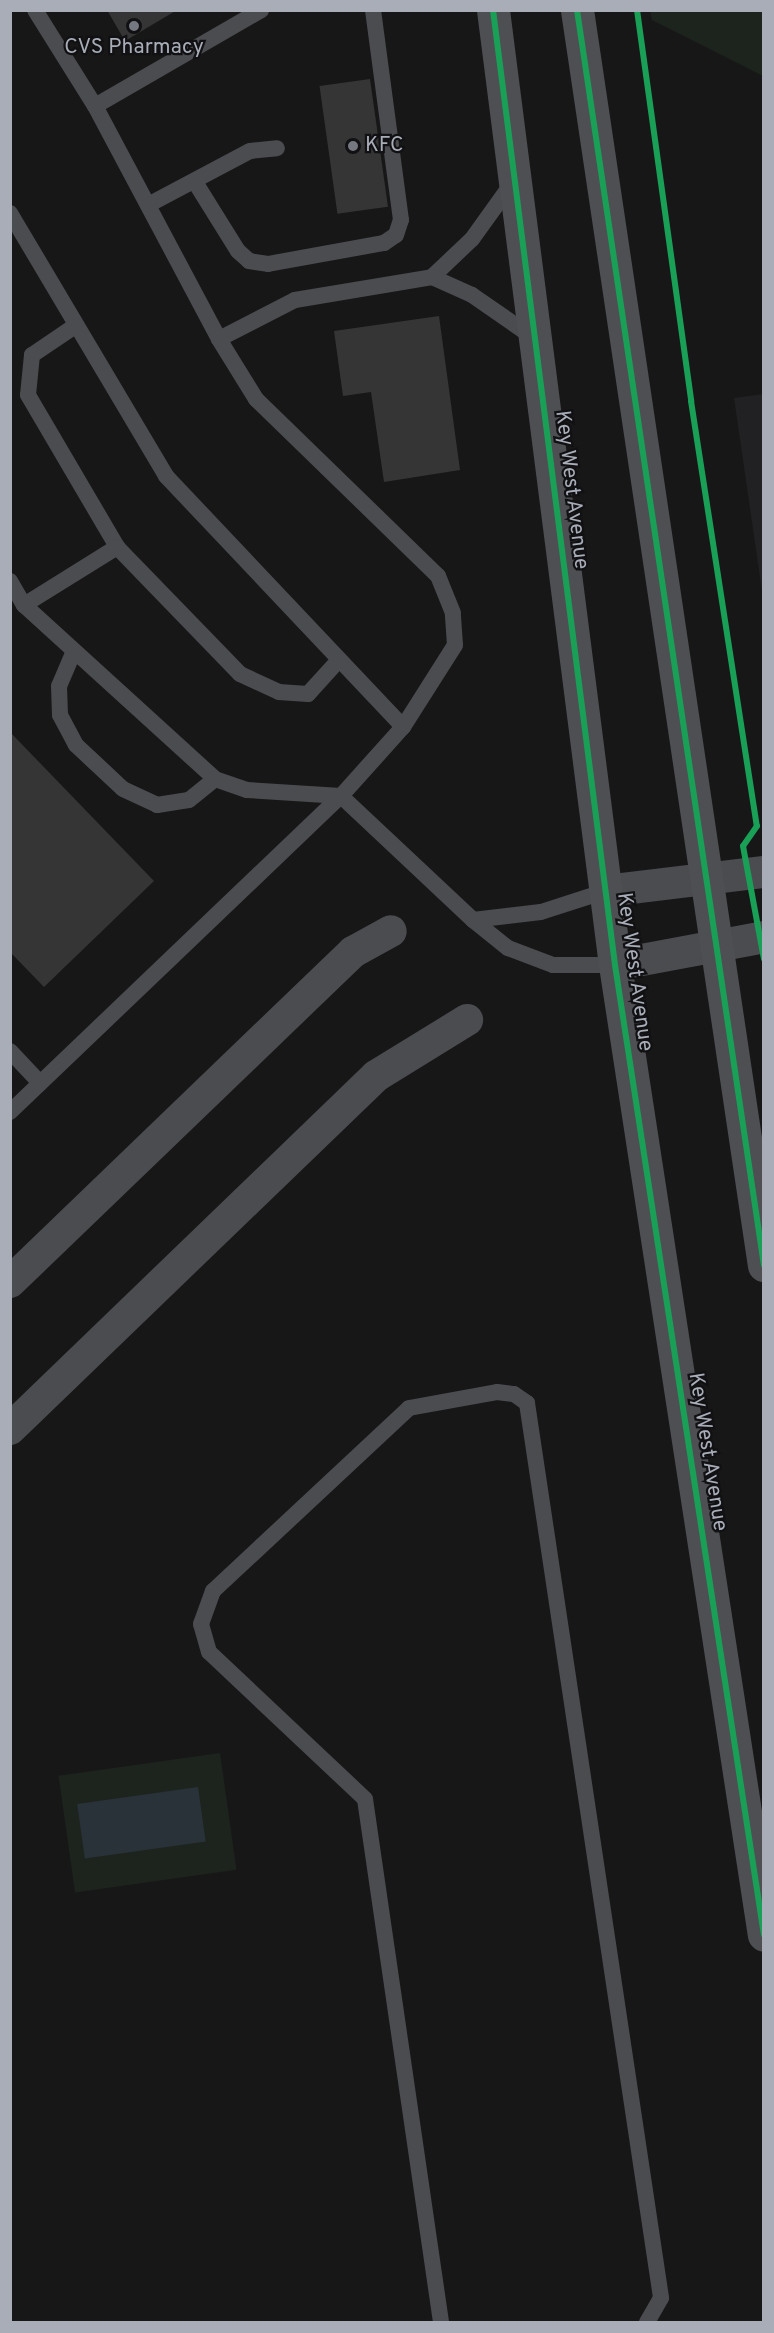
<!DOCTYPE html>
<html>
<head>
<meta charset="utf-8">
<style>
  body { margin:0 }
  #map { position:relative; width:774px; height:2333px; overflow:hidden; background:#171717; font-family:Overpass,sans-serif }
  div>[style] { position:absolute }
  .built>* { inset:0; background:#212123 }
  .green>* { inset:0; background:#1d241e; transform-origin:0 0 }
  .water>* { inset:0; background:#2a3239; transform-origin:0 0 }
  .building>* { inset:0; background:#353536; transform-origin:0 0 }
  .lane>* { height:16px; margin:-8px; padding:0 8px; transform-origin:8px; border-radius:8px; background:#4b4c50 }
  .street>* { height:32px; margin:-16px; padding:0 16px; transform-origin:16px; border-radius:16px; background:#4b4c50 }
  .primary>* { height:33px; margin:-16.5px; padding:0 16.5px; transform-origin:16.5px; border-radius:16.5px; background:#4d4f52 }
  .cycleway>* { height:6px; margin:-3px; padding:0 3px; transform-origin:3px; border-radius:3px; background:#1a9f57 }
  .dots>* { width:16px; height:16px; translate:-50% -50%; box-sizing:border-box; border:3px solid #111113; border-radius:50% }
  span { translate:-50% -50%; white-space:nowrap; text-align:center; line-height:1.15; -webkit-text-stroke:4.5px #111113; paint-order:stroke }
  .poi-label { font-size:21px; color:#a8adb8 }
  .left { translate:0 -50%; text-align:left }
  .street-label { font-size:21px; color:#a8adb8 }
  .frame { position:absolute; inset:0; border:12px solid #a8adb8; pointer-events:none }
</style>
</head>
<body>
<div id="map">
  <div class="built">
    <i style="clip-path:polygon(763px 394px,764px 394px,763px 598px,734px 398px)"></i>
  </div>
  <div class="green">
    <i style="clip-path:polygon(650px 11px,763px 11px,763px 76px,652px 20px)"></i>
    <i style="left:220px;top:1753px;width:118px;height:163px;rotate:82deg"></i>
  </div>
  <div class="water">
    <i style="left:198px;top:1787px;width:55px;height:122px;rotate:82deg"></i>
  </div>
  <div class="building">
    <i style="clip-path:polygon(107px 10px,177px 10px,125px 41px)"></i>
    <i style="left:370px;top:79px;width:129px;height:51px;rotate:82deg"></i>
    <i style="clip-path:polygon(439px 316px,460px 470px,384px 482px,371px 392px,343px 396px,334px 331px)"></i>
    <i style="clip-path:polygon(10px 732px,154px 881px,44px 987px,10px 952px)"></i>
  </div>
  <div class="lane">
    <i style="left:95px;top:106px;width:192px;rotate:-30deg"></i>
    <i style="left:195px;top:182px;width:81px;rotate:58.1deg"></i>
    <i style="left:238px;top:251px;width:15px;rotate:42deg"></i>
    <i style="left:249px;top:261px;width:19px;rotate:9deg"></i>
    <i style="left:268px;top:264px;width:118px;rotate:-10.3deg"></i>
    <i style="left:384px;top:243px;width:14px;rotate:-34deg"></i>
    <i style="left:396px;top:235px;width:16px;rotate:-72deg"></i>
    <i style="left:401px;top:220px;width:212px;rotate:-97.6deg"></i>
    <i style="left:513px;top:182px;width:70px;rotate:125.7deg"></i>
    <i style="left:472px;top:239px;width:55px;rotate:136.5deg"></i>
    <i style="left:432px;top:277px;width:44px;rotate:24.2deg"></i>
    <i style="left:472px;top:295px;width:75px;rotate:34.7deg"></i>
    <i style="left:148px;top:205px;width:115px;rotate:-27.9deg"></i>
    <i style="left:250px;top:151px;width:27px;rotate:-6deg"></i>
    <i style="left:10px;top:213px;width:306px;rotate:59.3deg"></i>
    <i style="left:166px;top:476px;width:345px;rotate:46.6deg"></i>
    <i style="left:75px;top:326px;width:52px;rotate:146deg"></i>
    <i style="left:32px;top:355px;width:40px;rotate:95.7deg"></i>
    <i style="left:28px;top:395px;width:176px;rotate:59.6deg"></i>
    <i style="left:219px;top:339px;width:85px;rotate:-27.2deg"></i>
    <i style="left:295px;top:300px;width:139px;rotate:-9.5deg"></i>
    <i style="left:10px;top:581px;width:28px;rotate:60deg"></i>
    <i style="left:24px;top:605px;width:258px;rotate:42.3deg"></i>
    <i style="left:215px;top:779px;width:34px;rotate:19deg"></i>
    <i style="left:247px;top:790px;width:94px;rotate:3.7deg"></i>
    <i style="left:341px;top:796px;width:181px;rotate:43.2deg"></i>
    <i style="left:473px;top:920px;width:45px;rotate:38.7deg"></i>
    <i style="left:508px;top:948px;width:48px;rotate:20.7deg"></i>
    <i style="left:553px;top:965px;width:62px"></i>
    <i style="left:24px;top:605px;width:110px;rotate:-31.9deg"></i>
    <i style="left:117px;top:547px;width:177px;rotate:45.9deg"></i>
    <i style="left:240px;top:674px;width:43px;rotate:24.8deg"></i>
    <i style="left:279px;top:692px;width:29px;rotate:4deg"></i>
    <i style="left:308px;top:694px;width:45px;rotate:-47.7deg"></i>
    <i style="left:74px;top:651px;width:38px;rotate:113deg"></i>
    <i style="left:59px;top:686px;width:29px;rotate:88deg"></i>
    <i style="left:60px;top:715px;width:34px;rotate:62deg"></i>
    <i style="left:76px;top:745px;width:64px;rotate:43.1deg"></i>
    <i style="left:123px;top:789px;width:38px;rotate:25deg"></i>
    <i style="left:157px;top:805px;width:32px;rotate:-9deg"></i>
    <i style="left:189px;top:800px;width:33px;rotate:-39deg"></i>
    <i style="left:473px;top:920px;width:68px;rotate:-6.7deg"></i>
    <i style="left:541px;top:912px;width:68px;rotate:-17.9deg"></i>
    <i style="left:10px;top:1051px;width:44px;rotate:46.8deg"></i>
    <i style="left:10px;top:1112px;width:458px;rotate:-43.7deg"></i>
    <i style="left:341px;top:796px;width:93px;rotate:-48.1deg"></i>
    <i style="left:403px;top:727px;width:97px;rotate:-57.6deg"></i>
    <i style="left:455px;top:645px;width:32px;rotate:-94deg"></i>
    <i style="left:453px;top:613px;width:40px;rotate:-112deg"></i>
    <i style="left:438px;top:576px;width:254px;rotate:-135.8deg"></i>
    <i style="left:256px;top:399px;width:70px;rotate:-121.7deg"></i>
    <i style="left:219px;top:339px;width:264px;rotate:-118deg"></i>
    <i style="left:95px;top:106px;width:113px;rotate:-122deg"></i>
    <i style="left:441px;top:2322px;width:528px;rotate:-98.27deg"></i>
    <i style="left:365px;top:1799px;width:214px;rotate:-136.7deg"></i>
    <i style="left:209px;top:1652px;width:29px;rotate:-106deg"></i>
    <i style="left:201px;top:1624px;width:35px;rotate:-70deg"></i>
    <i style="left:213px;top:1591px;width:268px;rotate:-43deg"></i>
    <i style="left:409px;top:1408px;width:89px;rotate:-10.3deg"></i>
    <i style="left:497px;top:1392px;width:17px;rotate:7deg"></i>
    <i style="left:514px;top:1394px;width:16px;rotate:35deg"></i>
    <i style="left:527px;top:1403px;width:905px;rotate:81.48deg"></i>
    <i style="left:661px;top:2298px;width:28px;rotate:120deg"></i>
  </div>
  <div class="street">
    <i style="left:606px;top:891px;width:159px;rotate:-6.9deg"></i>
    <i style="left:615px;top:965px;width:152px;rotate:-10.6deg"></i>
    <i style="left:10px;top:1282px;width:476px;rotate:-43.9deg"></i>
    <i style="left:353px;top:952px;width:43px;rotate:-28.9deg"></i>
    <i style="left:10px;top:1429px;width:508px;rotate:-43.96deg"></i>
    <i style="left:376px;top:1076px;width:107px;rotate:-31.6deg"></i>
  </div>
  <div class="primary">
    <i style="left:493px;top:10px;width:963px;rotate:82.72deg"></i>
    <i style="left:615px;top:965px;width:981px;rotate:81.27deg"></i>
    <i style="left:577px;top:10px;width:1269px;rotate:81.53deg"></i>
  </div>
  <div class="cycleway">
    <i style="left:493px;top:10px;width:963px;rotate:82.72deg"></i>
    <i style="left:615px;top:965px;width:981px;rotate:81.27deg"></i>
    <i style="left:577px;top:10px;width:1269px;rotate:81.53deg"></i>
    <i style="left:637px;top:10px;width:395px;rotate:82.1deg"></i>
    <i style="left:691px;top:401px;width:430px;rotate:81.2deg"></i>
    <i style="left:757px;top:826px;width:24px;rotate:125deg"></i>
    <i style="left:743px;top:846px;width:115px;rotate:79.5deg"></i>
  </div>
  <div class="dots">
    <i style="left:134px;top:26px;background:#757880"></i>
    <i style="left:353px;top:146px;background:#757880"></i>
  </div>
  <div class="poi-label">
    <span style="left:134px;top:48px">CVS Pharmacy</span>
    <span class="left" style="left:365px;top:146px">KFC</span>
  </div>
  <div class="street-label">
    <span style="left:571px;top:490px;rotate:83deg">Key West Avenue</span>
    <span style="left:634px;top:972px;rotate:82deg">Key West Avenue</span>
    <span style="left:707px;top:1452px;rotate:81deg">Key West Avenue</span>
  </div>
  <div class="frame"></div>
</div>
</body>
</html>
